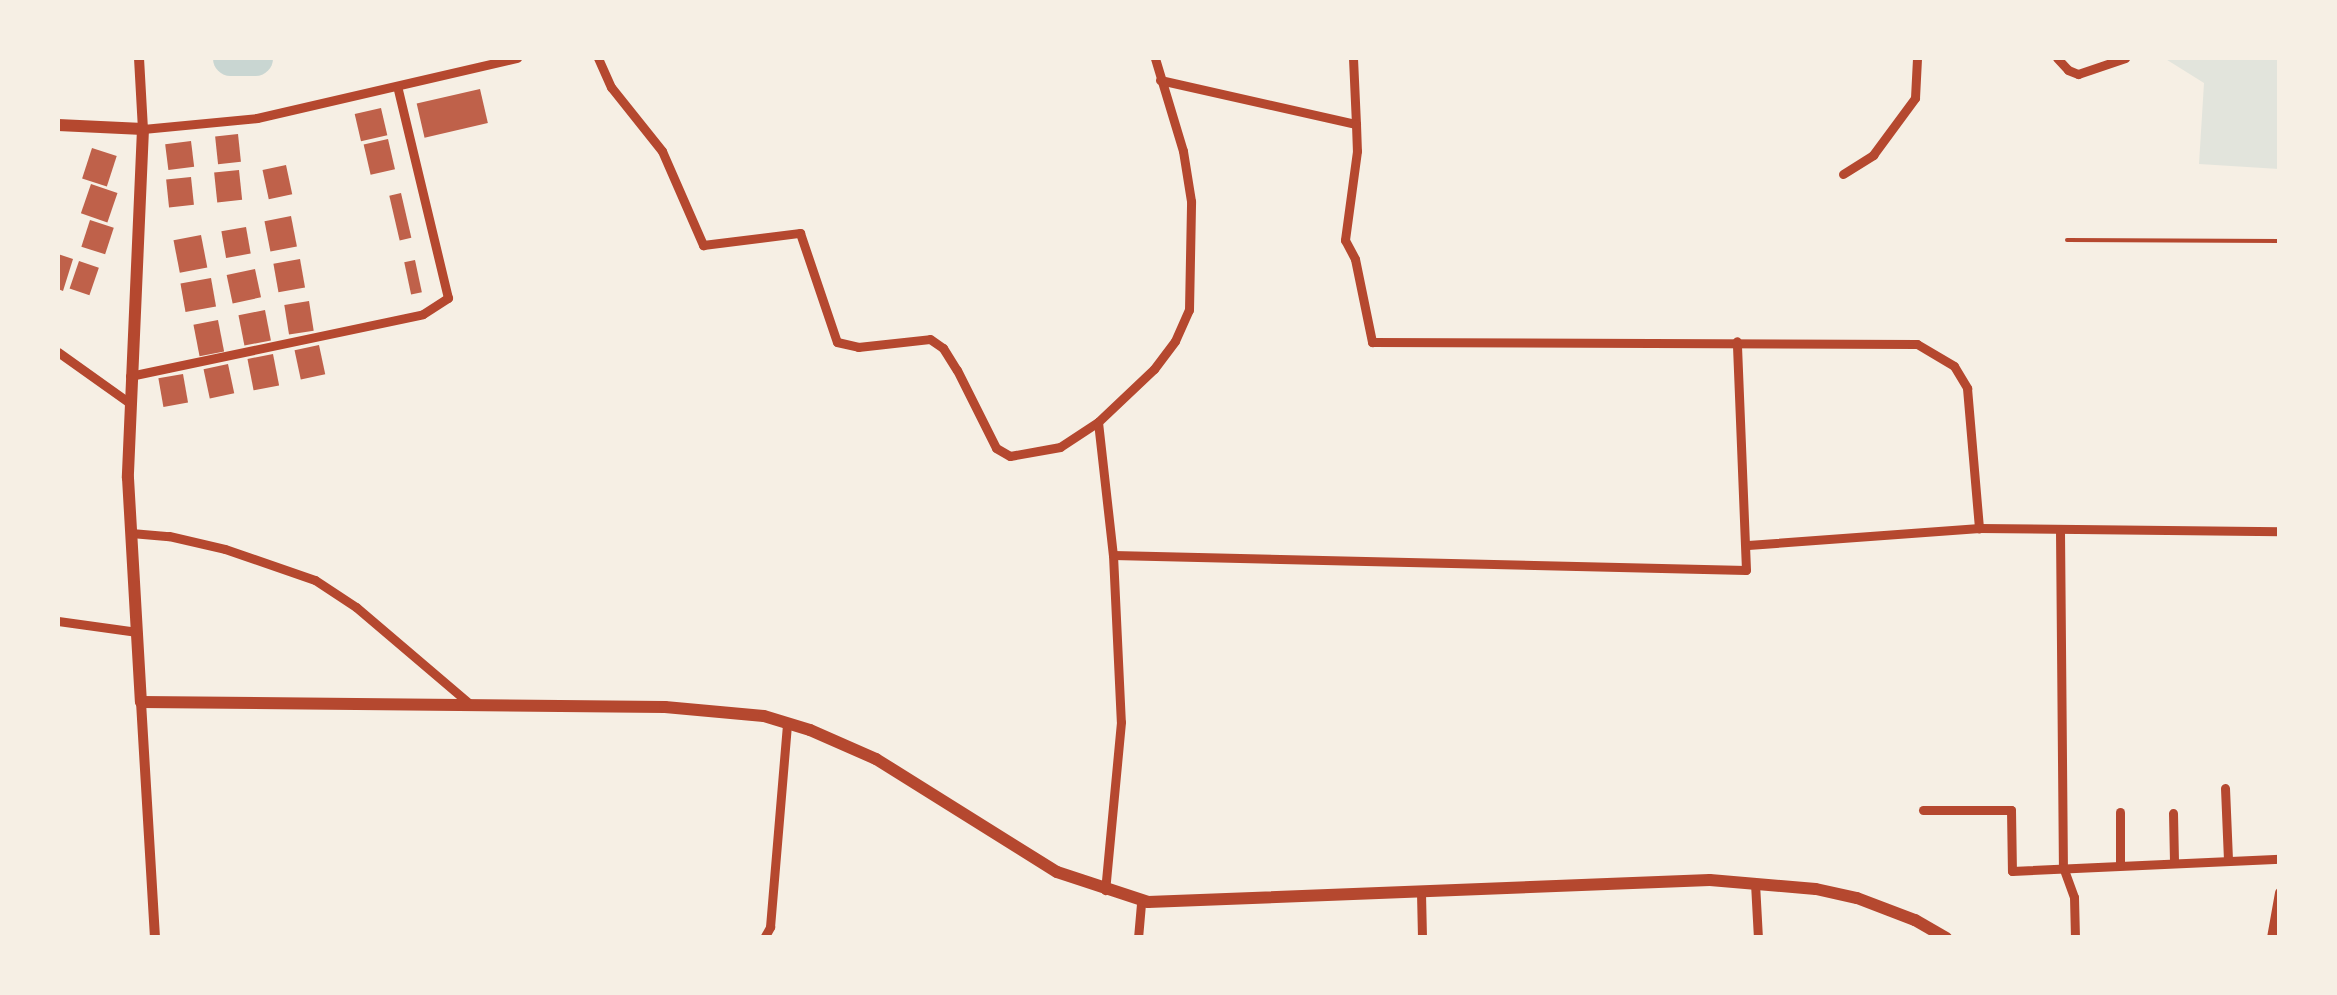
<!DOCTYPE html>
<html>
<head>
<meta charset="utf-8">
<style>
  body { margin:0 }
  #map { position:relative; width:2337px; height:995px; overflow:hidden; background:#f6efe4; font-family:Arial,sans-serif }
  div>[style] { position:absolute }
  .green>* { inset:0; background:#e2e4dc }
  .river>* { height:35px; margin:-17.5px; padding:0 17.5px; transform-origin:17.5px; border-radius:17.5px; background:#c9d6d2 }
  .building>* { inset:0; background:#bf614a; transform-origin:0 0 }
  .service>* { height:4px; margin:-2px; padding:0 2px; transform-origin:2px; border-radius:2px; background:#b5482f }
  .minor>* { height:9px; margin:-4.5px; padding:0 4.5px; transform-origin:4.5px; border-radius:4.5px; background:#b5482f }
  .tertiary>* { height:10px; margin:-5px; padding:0 5px; transform-origin:5px; border-radius:5px; background:#b5482f }
  .secondary>* { height:12px; margin:-6px; padding:0 6px; transform-origin:6px; border-radius:6px; background:#b5482f }
  span { translate:-50% -50%; white-space:nowrap; text-align:center; line-height:1.15; -webkit-text-stroke:10px #f6efe4; paint-order:stroke }
  .frame { position:absolute; inset:0; border:60px solid #f6efe4; pointer-events:none }
</style>
</head>
<body>
<div id="map">
  <div class="green">
    <i style="clip-path:polygon(2164px 58px,2279px 58px,2279px 169px,2199px 164px,2204px 83px)"></i>
  </div>
  <div class="river">
    <i style="left:230px;top:58px;width:25px"></i>
  </div>
  <div class="building">
    <i style="left:480px;top:89px;width:35px;height:65px;rotate:77deg"></i>
    <i style="left:381px;top:108px;width:28px;height:27px;rotate:77deg"></i>
    <i style="left:238px;top:134px;width:28px;height:23px;rotate:84deg"></i>
    <i style="left:388px;top:139px;width:31px;height:25px;rotate:77deg"></i>
    <i style="left:191px;top:141px;width:26px;height:26px;rotate:83deg"></i>
    <i style="left:92px;top:148px;width:26px;height:32px;rotate:18deg"></i>
    <i style="left:286px;top:165px;width:30px;height:24px;rotate:78deg"></i>
    <i style="left:239px;top:170px;width:30px;height:25px;rotate:84deg"></i>
    <i style="left:191px;top:177px;width:28px;height:25px;rotate:84deg"></i>
    <i style="left:91px;top:184px;width:28px;height:31px;rotate:19deg"></i>
    <i style="left:401px;top:193px;width:46px;height:12px;rotate:77deg"></i>
    <i style="left:291px;top:216px;width:31px;height:27px;rotate:79deg"></i>
    <i style="left:90px;top:220px;width:25px;height:28px;rotate:18deg"></i>
    <i style="left:246px;top:227px;width:27px;height:25px;rotate:80deg"></i>
    <i style="left:201px;top:235px;width:33px;height:28px;rotate:79deg"></i>
    <i style="clip-path:polygon(58px 254px,73px 259px,63px 291px,58px 289px)"></i>
    <i style="left:300px;top:259px;width:29px;height:27px;rotate:80deg"></i>
    <i style="left:415px;top:260px;width:33px;height:11px;rotate:78deg"></i>
    <i style="left:79px;top:261px;width:21px;height:29px;rotate:19deg"></i>
    <i style="left:255px;top:269px;width:29px;height:29px;rotate:78deg"></i>
    <i style="left:211px;top:278px;width:29px;height:31px;rotate:80deg"></i>
    <i style="left:309px;top:301px;width:30px;height:25px;rotate:81deg"></i>
    <i style="left:265px;top:310px;width:31px;height:27px;rotate:79deg"></i>
    <i style="left:218px;top:320px;width:32px;height:25px;rotate:79deg"></i>
    <i style="left:319px;top:345px;width:30px;height:25px;rotate:78deg"></i>
    <i style="left:273px;top:354px;width:32px;height:26px;rotate:79deg"></i>
    <i style="left:228px;top:364px;width:30px;height:25px;rotate:78deg"></i>
    <i style="left:183px;top:374px;width:29px;height:25px;rotate:80deg"></i>
  </div>
  <div class="service">
    <i style="left:2067px;top:240px;width:213px;rotate:0.3deg"></i>
  </div>
  <div class="minor">
    <i style="left:598px;top:58px;width:32px;rotate:66deg"></i>
    <i style="left:611px;top:87px;width:82px;rotate:51.4deg"></i>
    <i style="left:662px;top:151px;width:103px;rotate:66.4deg"></i>
    <i style="left:703px;top:245px;width:98px;rotate:-7.1deg"></i>
    <i style="left:800px;top:233px;width:115px;rotate:71.3deg"></i>
    <i style="left:837px;top:342px;width:22px;rotate:13deg"></i>
    <i style="left:858px;top:347px;width:72px;rotate:-6.3deg"></i>
    <i style="left:930px;top:339px;width:16px;rotate:35deg"></i>
    <i style="left:943px;top:348px;width:26px;rotate:58deg"></i>
    <i style="left:957px;top:370px;width:87px;rotate:63.4deg"></i>
    <i style="left:996px;top:448px;width:16px;rotate:30deg"></i>
    <i style="left:1010px;top:456px;width:51px;rotate:-10.2deg"></i>
    <i style="left:1060px;top:447px;width:45px;rotate:-33.3deg"></i>
    <i style="left:1098px;top:422px;width:77px;rotate:-43.4deg"></i>
    <i style="left:1154px;top:369px;width:35px;rotate:-53deg"></i>
    <i style="left:1175px;top:341px;width:34px;rotate:-66deg"></i>
    <i style="left:1189px;top:310px;width:109px;rotate:-88.9deg"></i>
    <i style="left:1191px;top:201px;width:51px;rotate:-99.1deg"></i>
    <i style="left:1183px;top:151px;width:97px;rotate:-106.8deg"></i>
    <i style="left:1353px;top:58px;width:66px;rotate:87.4deg"></i>
    <i style="left:2057px;top:58px;width:16px;rotate:47deg"></i>
    <i style="left:2068px;top:70px;width:11px;rotate:22deg"></i>
    <i style="left:2078px;top:74px;width:50px;rotate:-18.8deg"></i>
    <i style="left:1160px;top:80px;width:201px;rotate:12.7deg"></i>
    <i style="left:1356px;top:124px;width:27px;rotate:88deg"></i>
    <i style="left:1357px;top:151px;width:90px;rotate:97.7deg"></i>
    <i style="left:1345px;top:240px;width:21px;rotate:62deg"></i>
    <i style="left:1355px;top:259px;width:85px;rotate:78.4deg"></i>
    <i style="left:1372px;top:342px;width:545px;rotate:0.21deg"></i>
    <i style="left:1917px;top:344px;width:43px;rotate:30.7deg"></i>
    <i style="left:1954px;top:366px;width:26px;rotate:59deg"></i>
    <i style="left:1967px;top:388px;width:141px;rotate:85.1deg"></i>
    <i style="left:1979px;top:528px;width:301px;rotate:0.6deg"></i>
    <i style="left:143px;top:129px;width:115px;rotate:-5.5deg"></i>
    <i style="left:257px;top:118px;width:267px;rotate:-13deg"></i>
    <i style="left:1843px;top:174px;width:36px;rotate:-32deg"></i>
    <i style="left:1873px;top:155px;width:71px;rotate:-53.6deg"></i>
    <i style="left:1915px;top:98px;width:40px;rotate:-87.1deg"></i>
    <i style="left:58px;top:352px;width:86px;rotate:35.5deg"></i>
    <i style="left:130px;top:376px;width:299px;rotate:-11.9deg"></i>
    <i style="left:423px;top:314px;width:30px;rotate:-33deg"></i>
    <i style="left:448px;top:298px;width:218px;rotate:-103.5deg"></i>
    <i style="left:1098px;top:422px;width:134px;rotate:83.6deg"></i>
    <i style="left:1113px;top:555px;width:167px;rotate:87.3deg"></i>
    <i style="left:1121px;top:722px;width:169px;rotate:95.4deg"></i>
    <i style="left:2060px;top:531px;width:336px;rotate:89.5deg"></i>
    <i style="left:2063px;top:867px;width:32px;rotate:70deg"></i>
    <i style="left:2074px;top:897px;width:41px;rotate:88.6deg"></i>
    <i style="left:131px;top:533px;width:38px;rotate:5deg"></i>
    <i style="left:169px;top:536px;width:57px;rotate:13.1deg"></i>
    <i style="left:225px;top:549px;width:95px;rotate:19deg"></i>
    <i style="left:315px;top:580px;width:49px;rotate:33.4deg"></i>
    <i style="left:356px;top:607px;width:151px;rotate:40.4deg"></i>
    <i style="left:1748px;top:545px;width:232px;rotate:-4.2deg"></i>
    <i style="left:1113px;top:555px;width:633px;rotate:1.36deg"></i>
    <i style="left:1746px;top:570px;width:229px;rotate:-92.3deg"></i>
    <i style="left:58px;top:621px;width:80px;rotate:7.9deg"></i>
    <i style="left:2225px;top:788px;width:72px;rotate:87.6deg"></i>
    <i style="left:1923px;top:810px;width:88px"></i>
    <i style="left:2011px;top:810px;width:61px;rotate:89.1deg"></i>
    <i style="left:2012px;top:871px;width:268px;rotate:-2.6deg"></i>
    <i style="left:2120px;top:812px;width:53px;rotate:90deg"></i>
    <i style="left:2173px;top:813px;width:49px;rotate:88.8deg"></i>
    <i style="left:1755px;top:883px;width:55px;rotate:86.9deg"></i>
    <i style="left:1421px;top:893px;width:45px;rotate:88.7deg"></i>
    <i style="left:764px;top:938px;width:13px;rotate:-61deg"></i>
    <i style="left:770px;top:927px;width:205px;rotate:-85.2deg"></i>
    <i style="left:1138px;top:938px;width:38px;rotate:-85deg"></i>
  </div>
  <div class="tertiary">
    <i style="left:139px;top:58px;width:71px;rotate:86.8deg"></i>
    <i style="left:141px;top:702px;width:236px;rotate:86.6deg"></i>
    <i style="left:2272px;top:938px;width:46px;rotate:-79.9deg"></i>
  </div>
  <div class="secondary">
    <i style="left:58px;top:125px;width:85px;rotate:2.7deg"></i>
    <i style="left:143px;top:129px;width:349px;rotate:92.5deg"></i>
    <i style="left:128px;top:478px;width:224px;rotate:86.7deg"></i>
    <i style="left:141px;top:702px;width:524px;rotate:0.55deg"></i>
    <i style="left:665px;top:707px;width:99px;rotate:5.2deg"></i>
    <i style="left:764px;top:716px;width:48px;rotate:16.9deg"></i>
    <i style="left:810px;top:730px;width:72px;rotate:23.7deg"></i>
    <i style="left:876px;top:759px;width:213px;rotate:32deg"></i>
    <i style="left:1057px;top:872px;width:96px;rotate:18.2deg"></i>
    <i style="left:1148px;top:902px;width:562px;rotate:-2.24deg"></i>
    <i style="left:1710px;top:880px;width:106px;rotate:4.9deg"></i>
    <i style="left:1816px;top:889px;width:42px;rotate:12.4deg"></i>
    <i style="left:1857px;top:898px;width:62px;rotate:20.8deg"></i>
    <i style="left:1915px;top:920px;width:36px;rotate:30deg"></i>
  </div>
  <div class="frame"></div>
</div>
</body>
</html>
